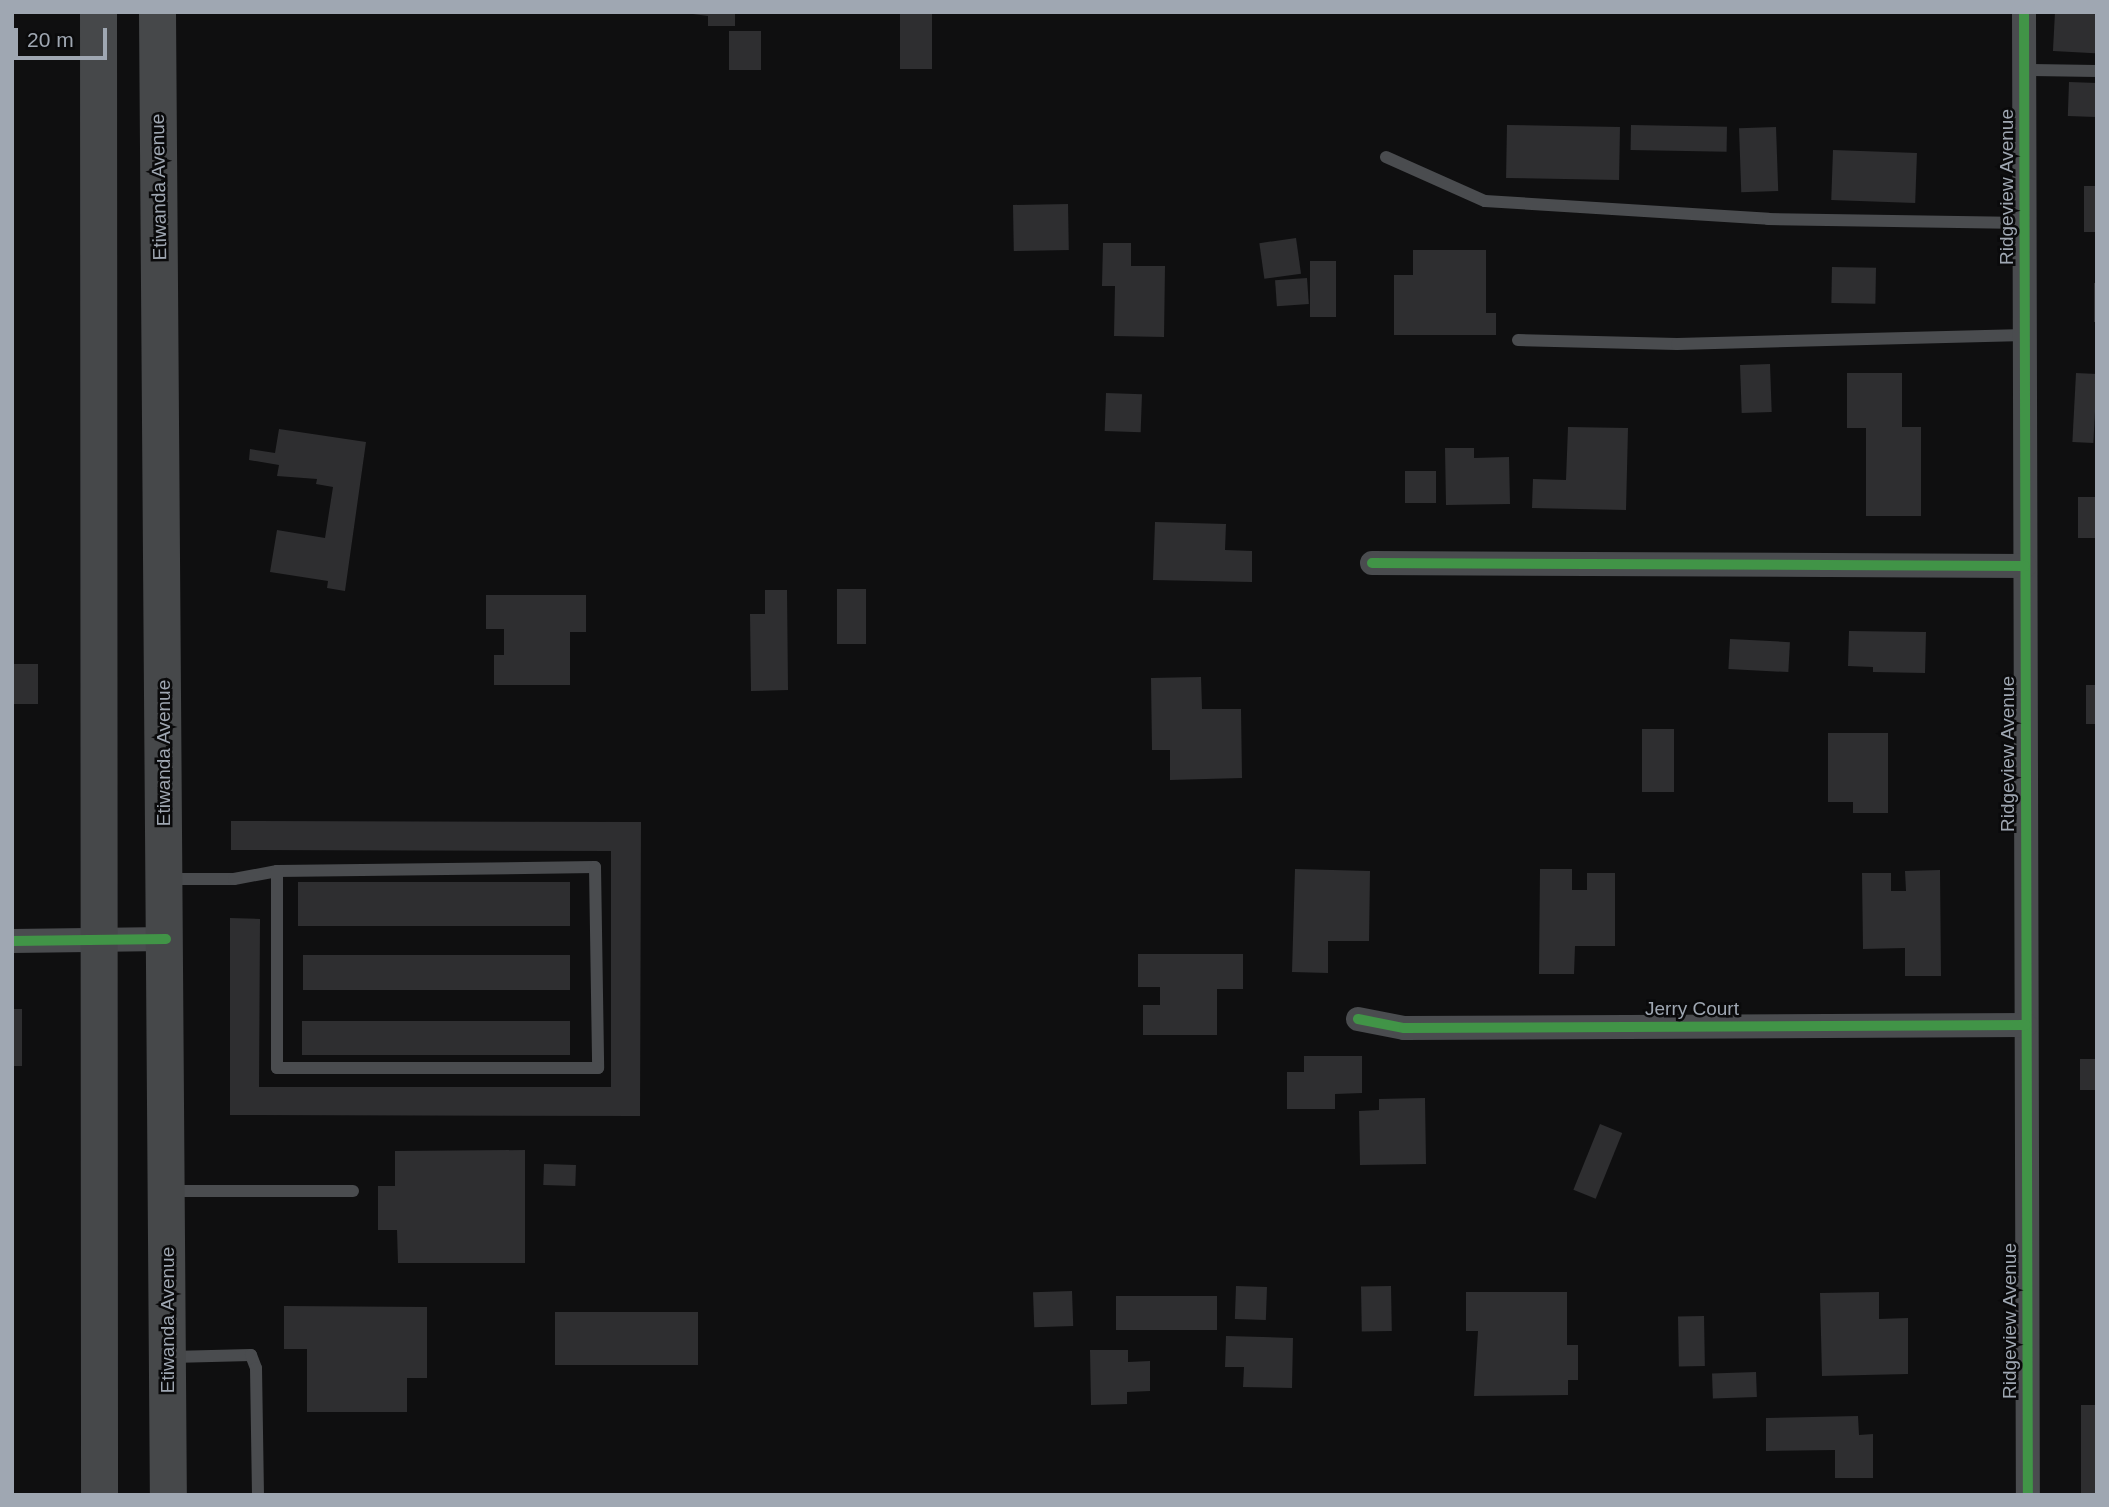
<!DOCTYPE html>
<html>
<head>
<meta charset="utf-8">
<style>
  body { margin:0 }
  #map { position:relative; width:2109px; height:1507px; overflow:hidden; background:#0f0f10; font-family:Arial,sans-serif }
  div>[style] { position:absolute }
  .building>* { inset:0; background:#2e2e30; transform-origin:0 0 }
  .service>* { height:12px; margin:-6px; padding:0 6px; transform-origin:6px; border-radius:6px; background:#4a4c4f }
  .minor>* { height:24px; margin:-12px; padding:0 12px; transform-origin:12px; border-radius:12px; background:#4a4c4f }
  .primary>* { height:37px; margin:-18.5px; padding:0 18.5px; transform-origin:18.5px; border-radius:18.5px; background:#46484a }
  .cycleway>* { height:10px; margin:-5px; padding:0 5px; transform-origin:5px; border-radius:5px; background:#419447 }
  span { translate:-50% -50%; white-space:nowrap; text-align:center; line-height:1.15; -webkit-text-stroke:5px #0a0a0b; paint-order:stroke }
  .street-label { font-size:19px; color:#9fa7b2 }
  .frame { position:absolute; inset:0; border:14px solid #9fa7b2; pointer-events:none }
  .scale { position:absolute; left:14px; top:28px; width:93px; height:32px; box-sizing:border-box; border:4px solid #9fa7b2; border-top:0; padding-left:9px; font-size:21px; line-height:24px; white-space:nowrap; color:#9fa7b2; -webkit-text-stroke:5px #0a0a0b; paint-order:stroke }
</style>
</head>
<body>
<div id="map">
  <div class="building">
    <i style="clip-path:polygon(678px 12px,735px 12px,735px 26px,708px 26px,708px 16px)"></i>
    <i style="left:900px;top:12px;width:32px;height:57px"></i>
    <i style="left:2055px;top:12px;width:42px;height:39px;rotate:3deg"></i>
    <i style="left:729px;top:31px;width:32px;height:39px"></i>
    <i style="left:2069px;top:82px;width:28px;height:34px;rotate:2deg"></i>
    <i style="left:1507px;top:125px;width:113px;height:53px;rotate:1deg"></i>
    <i style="left:1631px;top:125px;width:96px;height:25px;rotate:1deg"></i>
    <i style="left:1776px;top:127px;width:64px;height:37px;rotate:88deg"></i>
    <i style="left:1833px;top:150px;width:84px;height:50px;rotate:2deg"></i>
    <i style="left:2084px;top:186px;width:13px;height:46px"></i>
    <i style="left:1068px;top:204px;width:46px;height:55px;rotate:89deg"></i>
    <i style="left:1296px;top:238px;width:36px;height:37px;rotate:82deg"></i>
    <i style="clip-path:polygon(1103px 243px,1131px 243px,1131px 266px,1165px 266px,1164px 337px,1114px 336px,1115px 286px,1102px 286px)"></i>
    <i style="clip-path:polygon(1413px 250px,1486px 250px,1486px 313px,1496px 313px,1496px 335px,1394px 335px,1394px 275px,1413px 275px)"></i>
    <i style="left:1310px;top:261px;width:26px;height:56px"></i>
    <i style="left:1832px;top:267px;width:44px;height:36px;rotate:1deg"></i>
    <i style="left:1307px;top:278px;width:26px;height:32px;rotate:86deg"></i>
    <i style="left:2094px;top:283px;width:3px;height:39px"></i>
    <i style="left:1770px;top:364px;width:48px;height:30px;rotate:88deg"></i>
    <i style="clip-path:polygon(1847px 373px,1902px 373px,1902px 427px,1921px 427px,1921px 516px,1866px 516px,1866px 428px,1847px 428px)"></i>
    <i style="left:2076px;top:373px;width:21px;height:69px;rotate:3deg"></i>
    <i style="left:1106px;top:393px;width:36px;height:38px;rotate:2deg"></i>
    <i style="clip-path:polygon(1568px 427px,1628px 428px,1626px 510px,1532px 508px,1533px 479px,1566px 480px)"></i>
    <i style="clip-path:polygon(279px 429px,366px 442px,345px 591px,327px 588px,328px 581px,270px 572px,277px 530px,325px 538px,333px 487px,316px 484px,317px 479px,277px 476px,279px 465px,249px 460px,250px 449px,275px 453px)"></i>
    <i style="clip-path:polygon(1445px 448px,1474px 448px,1474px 458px,1509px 457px,1510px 504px,1446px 505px)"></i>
    <i style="left:1405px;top:471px;width:31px;height:32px"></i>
    <i style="left:2078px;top:497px;width:19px;height:41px"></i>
    <i style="clip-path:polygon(1155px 522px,1226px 524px,1225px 550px,1252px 551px,1252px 582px,1153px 580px)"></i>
    <i style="left:837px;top:589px;width:29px;height:55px"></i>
    <i style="clip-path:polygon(765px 590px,787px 590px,788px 690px,751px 691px,750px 614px,765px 614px)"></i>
    <i style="clip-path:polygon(486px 595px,586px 595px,586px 632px,570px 632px,570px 685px,494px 685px,494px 655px,504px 655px,504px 629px,486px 629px)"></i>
    <i style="clip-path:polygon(1849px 631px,1926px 632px,1925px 673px,1873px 672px,1873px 667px,1848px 666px)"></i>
    <i style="left:1730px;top:639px;width:60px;height:30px;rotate:3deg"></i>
    <i style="left:12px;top:664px;width:26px;height:40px"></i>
    <i style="clip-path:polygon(1201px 677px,1202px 709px,1241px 709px,1242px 778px,1170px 780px,1170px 750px,1152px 750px,1151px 678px)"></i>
    <i style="left:2086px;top:685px;width:11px;height:39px"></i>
    <i style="left:1642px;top:729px;width:32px;height:63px"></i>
    <i style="clip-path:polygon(1828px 733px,1888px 733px,1888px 813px,1853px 813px,1853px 802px,1828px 802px)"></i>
    <i style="clip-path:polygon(231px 821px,641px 822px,640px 1116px,230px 1115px,230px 918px,260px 919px,259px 1087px,611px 1087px,611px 851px,231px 850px)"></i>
    <i style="clip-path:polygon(1295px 869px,1370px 871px,1369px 941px,1328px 941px,1328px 973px,1292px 972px)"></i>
    <i style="clip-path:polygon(1540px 869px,1572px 869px,1572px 890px,1587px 890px,1587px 873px,1615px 873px,1615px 946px,1575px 946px,1574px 974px,1539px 974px)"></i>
    <i style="clip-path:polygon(1940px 870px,1941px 976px,1905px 976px,1905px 948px,1863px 949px,1862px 873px,1891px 873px,1891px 891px,1906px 891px,1905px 871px)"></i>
    <i style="left:298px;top:882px;width:272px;height:44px"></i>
    <i style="clip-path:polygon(1138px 954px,1243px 954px,1243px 989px,1217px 989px,1217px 1035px,1143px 1035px,1143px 1005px,1160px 1005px,1160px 987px,1138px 987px)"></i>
    <i style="left:303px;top:955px;width:267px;height:35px"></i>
    <i style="left:12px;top:1009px;width:10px;height:57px"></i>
    <i style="left:570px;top:1021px;width:34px;height:268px;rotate:90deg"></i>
    <i style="clip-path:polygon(1304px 1056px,1362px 1056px,1362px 1093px,1335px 1094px,1335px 1109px,1287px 1109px,1287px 1072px,1304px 1072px)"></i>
    <i style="left:2080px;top:1059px;width:17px;height:31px"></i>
    <i style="clip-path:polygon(1425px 1098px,1426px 1164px,1360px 1165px,1359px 1111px,1379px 1110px,1379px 1099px)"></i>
    <i style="left:1600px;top:1124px;width:24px;height:71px;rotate:22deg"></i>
    <i style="clip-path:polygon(525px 1150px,525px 1263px,398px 1263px,397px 1230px,378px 1230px,378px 1186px,395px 1186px,395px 1151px)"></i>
    <i style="left:544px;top:1164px;width:32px;height:21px;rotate:2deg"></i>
    <i style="left:1236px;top:1286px;width:31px;height:33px;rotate:2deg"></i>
    <i style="left:1391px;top:1286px;width:45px;height:30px;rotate:89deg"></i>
    <i style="left:1072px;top:1291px;width:35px;height:39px;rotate:88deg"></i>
    <i style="clip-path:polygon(1466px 1292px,1567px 1292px,1567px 1345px,1578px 1345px,1578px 1380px,1568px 1380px,1568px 1395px,1474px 1396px,1478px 1331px,1466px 1331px)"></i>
    <i style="clip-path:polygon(1879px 1292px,1879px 1319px,1908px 1318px,1908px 1374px,1822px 1376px,1820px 1293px)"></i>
    <i style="left:1116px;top:1296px;width:101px;height:34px"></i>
    <i style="clip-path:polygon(284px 1306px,427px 1307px,427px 1378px,407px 1378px,407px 1412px,307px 1412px,307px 1349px,284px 1349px)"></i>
    <i style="left:555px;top:1312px;width:143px;height:53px"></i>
    <i style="left:1704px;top:1316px;width:50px;height:26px;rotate:89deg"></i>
    <i style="clip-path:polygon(1226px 1336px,1293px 1338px,1292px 1388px,1243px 1387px,1244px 1367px,1225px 1367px)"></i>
    <i style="clip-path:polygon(1090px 1350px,1128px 1350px,1128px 1362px,1150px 1361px,1150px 1391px,1127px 1392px,1127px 1404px,1091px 1405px)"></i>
    <i style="left:1756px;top:1372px;width:25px;height:44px;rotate:88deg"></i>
    <i style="left:2081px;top:1405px;width:16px;height:88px"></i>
    <i style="clip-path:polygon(1858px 1416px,1859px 1435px,1873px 1434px,1873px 1478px,1835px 1478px,1835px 1450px,1766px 1451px,1766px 1418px)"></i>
  </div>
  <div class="service">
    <i style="left:2024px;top:70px;width:73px;rotate:0.8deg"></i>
    <i style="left:1386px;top:157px;width:108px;rotate:24deg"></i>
    <i style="left:1485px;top:201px;width:284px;rotate:3.6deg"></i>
    <i style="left:1768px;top:219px;width:256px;rotate:0.9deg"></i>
    <i style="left:1518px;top:340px;width:159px;rotate:1.4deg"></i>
    <i style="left:1677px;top:344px;width:348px;rotate:-1.5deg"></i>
    <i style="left:165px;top:879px;width:69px"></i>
    <i style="left:234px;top:879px;width:44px;rotate:-10.5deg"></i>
    <i style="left:277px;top:871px;width:318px;rotate:-0.7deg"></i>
    <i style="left:595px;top:867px;width:201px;rotate:89.1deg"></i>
    <i style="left:598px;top:1068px;width:321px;rotate:180deg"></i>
    <i style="left:277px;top:1068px;width:197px;rotate:-90deg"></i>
    <i style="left:168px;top:1191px;width:185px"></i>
    <i style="left:172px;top:1357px;width:79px;rotate:-1.5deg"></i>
    <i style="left:251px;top:1355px;width:14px;rotate:69deg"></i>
    <i style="left:256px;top:1368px;width:127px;rotate:89.1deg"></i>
  </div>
  <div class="minor">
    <i style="left:2024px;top:12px;width:1483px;rotate:89.85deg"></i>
    <i style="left:1372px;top:563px;width:653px;rotate:0.26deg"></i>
    <i style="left:12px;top:941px;width:154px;rotate:-0.7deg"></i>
    <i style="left:1358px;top:1019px;width:47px;rotate:11.1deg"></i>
    <i style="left:1404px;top:1028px;width:622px;rotate:-0.28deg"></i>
  </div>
  <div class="primary">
    <i style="left:98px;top:12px;width:1483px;rotate:89.96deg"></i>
    <i style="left:157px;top:12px;width:1483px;rotate:89.58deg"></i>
  </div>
  <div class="cycleway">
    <i style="left:2024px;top:12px;width:1483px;rotate:89.85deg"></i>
    <i style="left:1372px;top:563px;width:653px;rotate:0.26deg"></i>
    <i style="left:12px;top:941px;width:154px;rotate:-0.7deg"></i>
    <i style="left:1358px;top:1019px;width:47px;rotate:11.1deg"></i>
    <i style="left:1404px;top:1028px;width:622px;rotate:-0.28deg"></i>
  </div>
  <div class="street-label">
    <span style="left:159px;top:187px;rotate:-91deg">Etiwanda Avenue</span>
    <span style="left:2007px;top:187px;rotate:-90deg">Ridgeview Avenue</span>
    <span style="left:164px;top:753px;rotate:-90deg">Etiwanda Avenue</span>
    <span style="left:2008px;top:754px;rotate:-90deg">Ridgeview Avenue</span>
    <span style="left:1692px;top:1009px">Jerry Court</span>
    <span style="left:168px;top:1320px;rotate:-90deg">Etiwanda Avenue</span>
    <span style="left:2010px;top:1321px;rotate:-90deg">Ridgeview Avenue</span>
  </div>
  <div class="frame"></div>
  <div class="scale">20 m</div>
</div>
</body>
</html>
